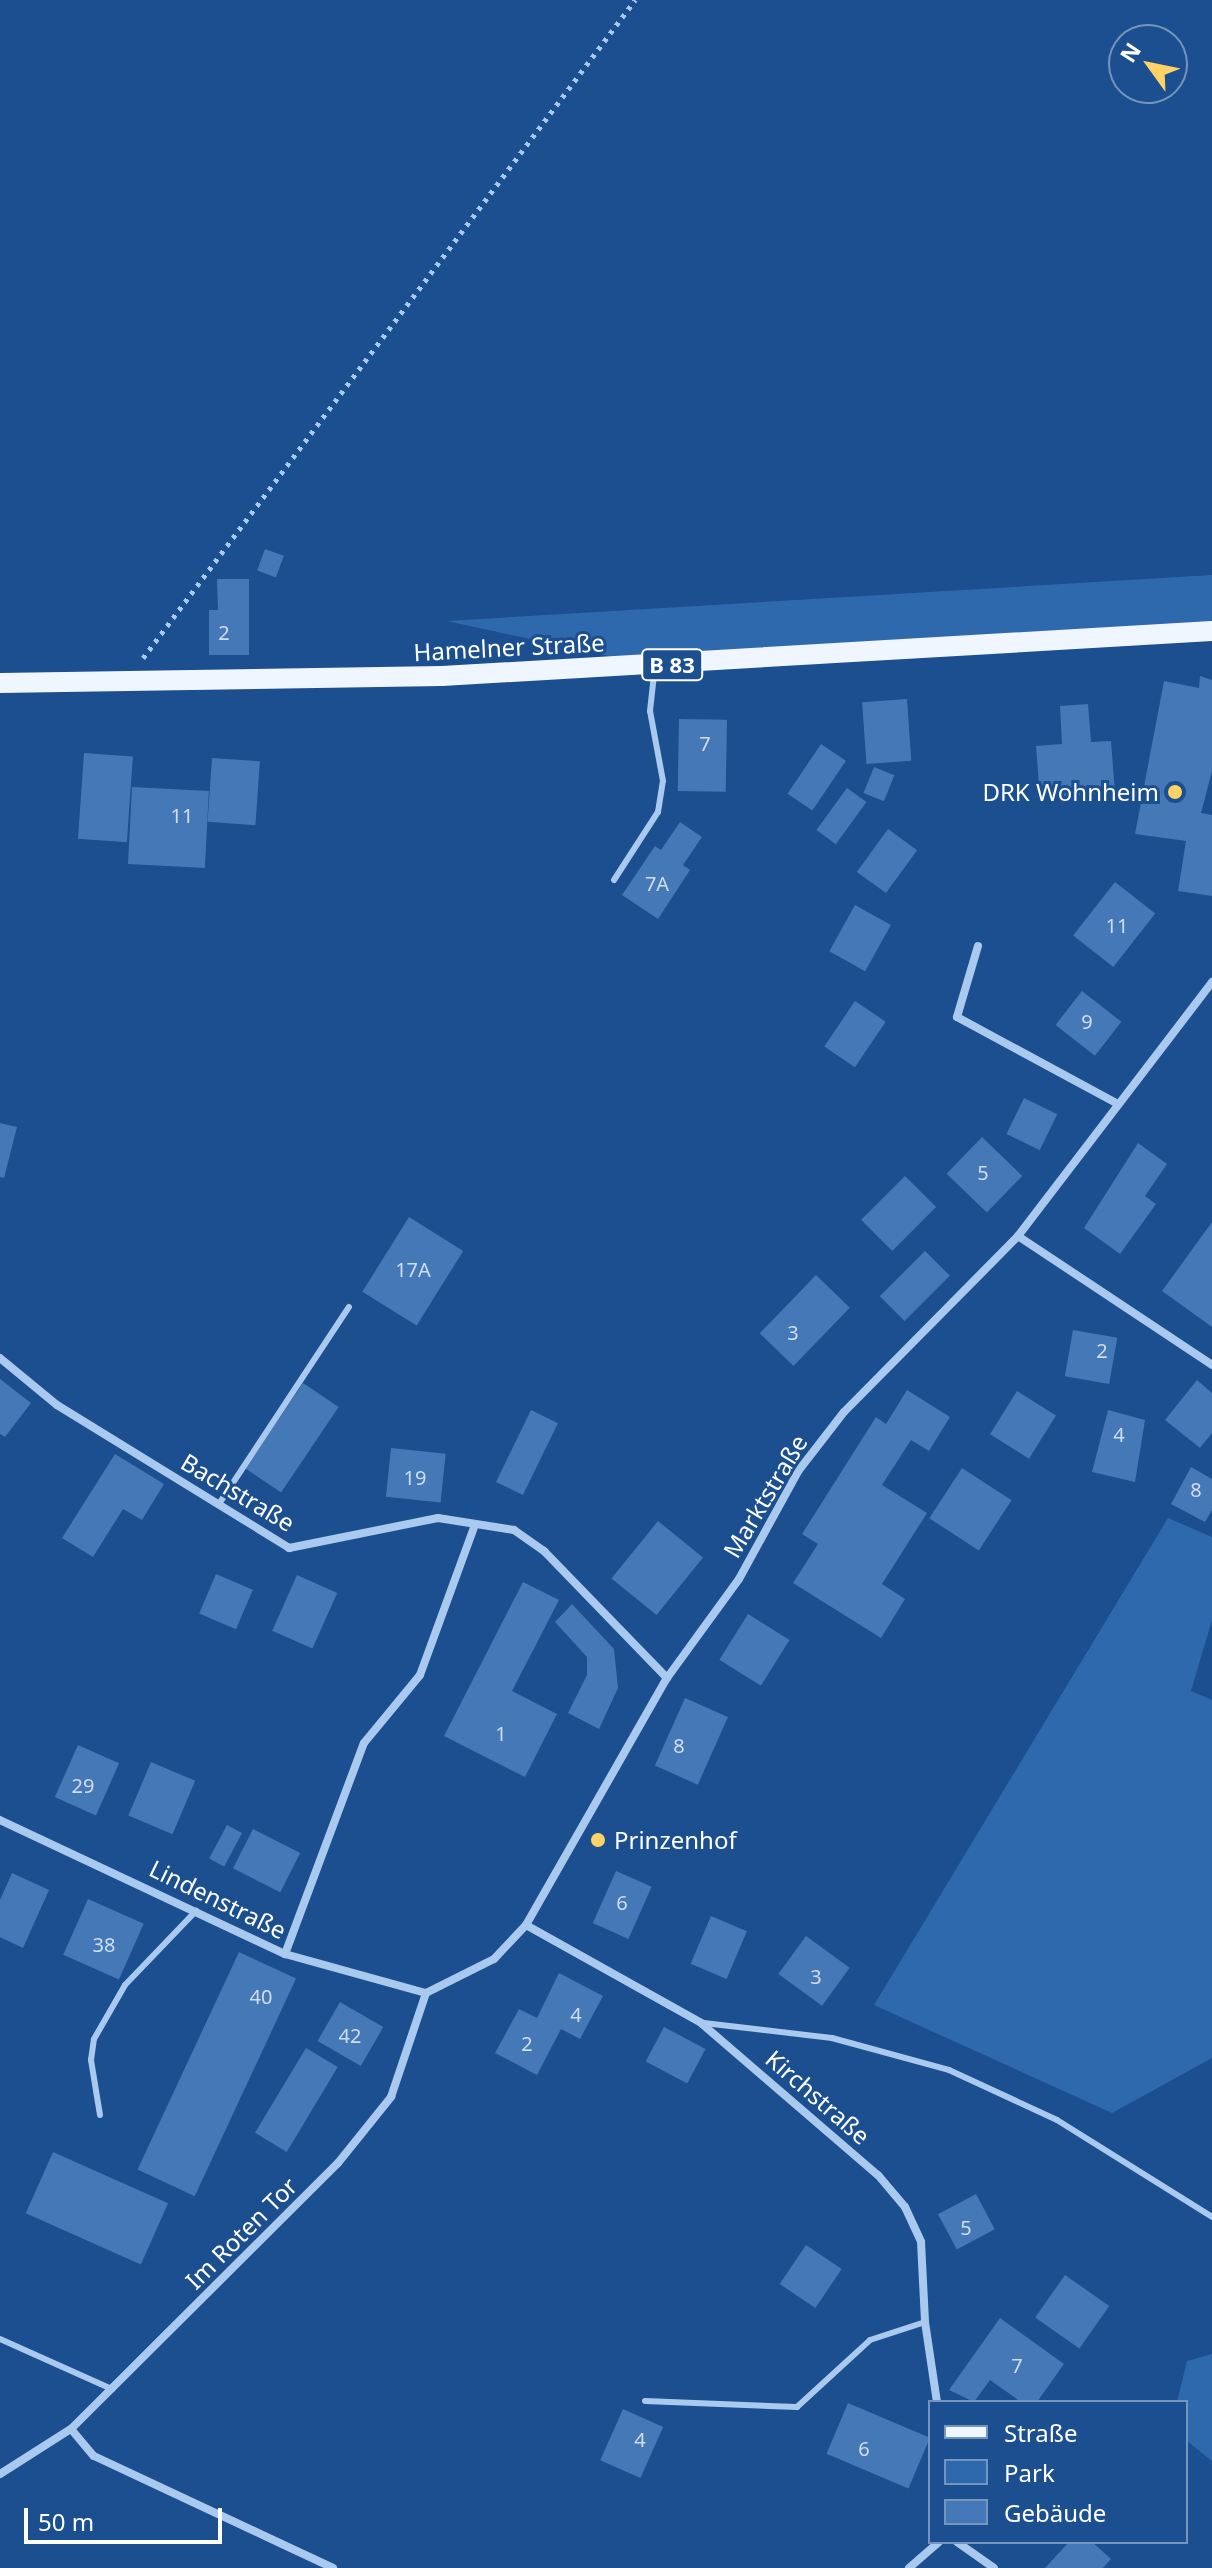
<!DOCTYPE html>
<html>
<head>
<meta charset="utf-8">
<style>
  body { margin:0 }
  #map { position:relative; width:1212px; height:2568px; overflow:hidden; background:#1b4f8f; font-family:"Noto Sans",sans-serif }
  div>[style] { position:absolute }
  .green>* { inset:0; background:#2e69ad }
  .building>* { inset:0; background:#4478b7; transform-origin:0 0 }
  .path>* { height:5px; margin-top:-2.5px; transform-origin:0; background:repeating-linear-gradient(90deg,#a9c9ee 0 4px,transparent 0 10px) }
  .lane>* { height:6px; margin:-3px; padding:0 3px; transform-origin:3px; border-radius:3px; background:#a9c9ee }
  .street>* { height:8px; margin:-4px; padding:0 4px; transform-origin:4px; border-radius:4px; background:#a9c9ee }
  .primary>* { height:20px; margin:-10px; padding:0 10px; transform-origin:10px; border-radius:10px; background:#f0f6ff }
  .dots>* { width:22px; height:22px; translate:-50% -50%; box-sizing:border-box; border:4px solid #1b4f8f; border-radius:50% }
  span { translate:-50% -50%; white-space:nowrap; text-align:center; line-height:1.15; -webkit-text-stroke:6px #1b4f8f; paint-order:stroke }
  .number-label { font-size:20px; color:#d0dded }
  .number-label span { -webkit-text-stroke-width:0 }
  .shield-label span { padding:2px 6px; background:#1b4f8f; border:2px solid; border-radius:6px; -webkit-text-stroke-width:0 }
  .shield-label { font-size:22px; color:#fff; font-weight:700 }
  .street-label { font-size:24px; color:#fff }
  .poi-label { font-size:24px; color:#fff }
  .right { translate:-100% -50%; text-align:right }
  .left { translate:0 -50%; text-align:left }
  .legend { position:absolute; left:928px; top:2400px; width:260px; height:144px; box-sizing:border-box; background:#1b4f8f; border:2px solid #7695bc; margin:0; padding:10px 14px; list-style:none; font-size:24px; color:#fff }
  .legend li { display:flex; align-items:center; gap:16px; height:40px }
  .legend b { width:40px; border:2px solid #7695bc }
  .north { position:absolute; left:1108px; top:24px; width:80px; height:80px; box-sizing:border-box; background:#1b4f8f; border:2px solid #7695bc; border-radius:50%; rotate:303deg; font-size:22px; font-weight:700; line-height:32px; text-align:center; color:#fff }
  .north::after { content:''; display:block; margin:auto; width:28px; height:36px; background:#ffd166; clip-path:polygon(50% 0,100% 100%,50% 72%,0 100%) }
  .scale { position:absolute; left:24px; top:2508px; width:198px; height:36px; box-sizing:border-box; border:4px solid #fff; border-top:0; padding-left:10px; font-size:24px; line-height:28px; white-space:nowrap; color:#fff; -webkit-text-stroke:6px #1b4f8f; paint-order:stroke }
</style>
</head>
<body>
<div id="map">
  <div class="green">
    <i style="clip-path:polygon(1212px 575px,1212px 631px,655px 666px,447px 621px)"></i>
    <i style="clip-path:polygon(1168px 1518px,1212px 1537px,1212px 1620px,1191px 1691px,1212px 1700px,1212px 2058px,1112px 2113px,874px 2005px)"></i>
    <i style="clip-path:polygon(1212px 2354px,1212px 2461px,1186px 2440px,1186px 2402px,1177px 2402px,1187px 2361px)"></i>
  </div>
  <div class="building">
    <i style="left:265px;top:549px;width:20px;height:23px;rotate:20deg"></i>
    <i style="clip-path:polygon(217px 579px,249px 579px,249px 655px,209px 655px,209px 610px,218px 610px)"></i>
    <i style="clip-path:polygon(1200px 676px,1212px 680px,1212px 771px,1201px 813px,1212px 815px,1212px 896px,1178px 891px,1186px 841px,1135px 834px,1164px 681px,1199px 688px)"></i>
    <i style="left:907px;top:699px;width:62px;height:45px;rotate:86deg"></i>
    <i style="clip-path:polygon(1088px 704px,1091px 742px,1111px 741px,1115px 793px,1040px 798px,1036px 746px,1062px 744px,1060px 706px)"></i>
    <i style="left:679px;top:719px;width:48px;height:72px;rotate:1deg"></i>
    <i style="left:821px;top:744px;width:30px;height:60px;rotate:34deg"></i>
    <i style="left:84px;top:753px;width:49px;height:86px;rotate:4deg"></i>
    <i style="left:212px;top:758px;width:48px;height:64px;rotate:4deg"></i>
    <i style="left:874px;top:767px;width:22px;height:28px;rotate:22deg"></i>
    <i style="left:132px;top:787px;width:77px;height:77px;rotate:3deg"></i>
    <i style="left:847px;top:788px;width:24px;height:52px;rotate:36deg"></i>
    <i style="clip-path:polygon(680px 822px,702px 837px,683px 865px,690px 870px,658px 919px,622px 895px,655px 846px,661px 850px)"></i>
    <i style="left:888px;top:829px;width:36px;height:53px;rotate:36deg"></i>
    <i style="left:1115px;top:882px;width:51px;height:68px;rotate:38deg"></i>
    <i style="left:855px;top:905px;width:41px;height:53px;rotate:29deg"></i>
    <i style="left:1082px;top:991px;width:50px;height:43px;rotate:38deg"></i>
    <i style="left:855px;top:1001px;width:37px;height:55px;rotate:34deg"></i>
    <i style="left:1024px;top:1098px;width:37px;height:40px;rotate:26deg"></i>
    <i style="clip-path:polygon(0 1123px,17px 1127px,4px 1178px,0 1177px)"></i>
    <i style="left:982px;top:1137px;width:56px;height:51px;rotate:44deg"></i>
    <i style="clip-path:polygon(1138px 1143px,1167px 1164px,1145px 1196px,1156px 1204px,1120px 1254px,1084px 1228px)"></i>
    <i style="left:905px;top:1176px;width:44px;height:62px;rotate:45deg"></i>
    <i style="left:409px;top:1217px;width:64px;height:88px;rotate:32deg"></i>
    <i style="clip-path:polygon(1212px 1222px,1212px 1327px,1162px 1291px)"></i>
    <i style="left:925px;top:1251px;width:35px;height:64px;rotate:45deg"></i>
    <i style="left:816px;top:1275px;width:47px;height:81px;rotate:44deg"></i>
    <i style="left:1073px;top:1330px;width:45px;height:47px;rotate:10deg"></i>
    <i style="clip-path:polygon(0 1379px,31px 1403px,5px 1437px,0 1434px)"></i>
    <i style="clip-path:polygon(1197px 1380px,1212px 1393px,1212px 1433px,1200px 1448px,1165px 1420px)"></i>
    <i style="left:303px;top:1383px;width:43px;height:103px;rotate:34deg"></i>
    <i style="clip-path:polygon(907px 1390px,950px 1417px,929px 1451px,911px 1440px,882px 1485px,927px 1513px,882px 1584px,905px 1599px,881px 1638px,793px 1583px,818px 1544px,802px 1534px,876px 1417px,886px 1424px)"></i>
    <i style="left:1017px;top:1391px;width:46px;height:51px;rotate:32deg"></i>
    <i style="left:531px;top:1410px;width:30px;height:80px;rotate:26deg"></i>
    <i style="clip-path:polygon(1108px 1410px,1145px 1420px,1135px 1482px,1092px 1472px)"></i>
    <i style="left:391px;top:1448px;width:55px;height:49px;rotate:6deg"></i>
    <i style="clip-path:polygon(115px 1454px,164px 1484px,142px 1520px,123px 1509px,93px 1557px,62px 1538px)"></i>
    <i style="clip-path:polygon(1191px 1467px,1212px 1479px,1212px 1510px,1205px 1522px,1171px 1504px)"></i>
    <i style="left:962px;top:1468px;width:59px;height:60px;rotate:33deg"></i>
    <i style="left:658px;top:1521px;width:58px;height:74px;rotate:39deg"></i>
    <i style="left:216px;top:1574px;width:40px;height:43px;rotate:23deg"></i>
    <i style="left:297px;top:1575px;width:44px;height:61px;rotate:24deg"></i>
    <i style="clip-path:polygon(523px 1582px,559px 1600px,512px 1691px,557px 1714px,525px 1777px,444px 1736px)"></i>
    <i style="clip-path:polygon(572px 1604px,614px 1649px,618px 1688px,599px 1729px,568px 1713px,587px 1675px,587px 1657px,555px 1622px)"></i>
    <i style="left:748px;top:1614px;width:49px;height:54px;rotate:32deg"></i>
    <i style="left:685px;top:1698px;width:47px;height:74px;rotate:24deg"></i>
    <i style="left:78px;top:1745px;width:45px;height:57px;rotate:24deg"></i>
    <i style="left:151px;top:1762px;width:48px;height:58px;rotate:23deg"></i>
    <i style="left:227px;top:1825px;width:17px;height:38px;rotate:28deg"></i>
    <i style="left:253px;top:1829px;width:53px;height:44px;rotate:27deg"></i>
    <i style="left:616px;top:1871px;width:39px;height:57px;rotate:24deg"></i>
    <i style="clip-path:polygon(12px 1873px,49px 1890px,23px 1948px,0 1937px,0 1900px)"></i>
    <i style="left:88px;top:1899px;width:61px;height:61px;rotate:24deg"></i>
    <i style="left:711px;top:1916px;width:39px;height:52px;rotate:23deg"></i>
    <i style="left:806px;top:1936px;width:54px;height:47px;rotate:36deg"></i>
    <i style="left:239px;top:1952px;width:63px;height:240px;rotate:25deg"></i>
    <i style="clip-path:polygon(559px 1973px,603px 1996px,580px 2039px,561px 2029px,537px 2075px,495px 2053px,519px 2009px,537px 2018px)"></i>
    <i style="left:340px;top:2002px;width:50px;height:45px;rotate:30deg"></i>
    <i style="left:664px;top:2027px;width:47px;height:39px;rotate:28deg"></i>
    <i style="left:306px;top:2048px;width:37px;height:99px;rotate:31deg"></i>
    <i style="left:53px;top:2152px;width:126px;height:67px;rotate:24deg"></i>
    <i style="left:976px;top:2194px;width:40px;height:43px;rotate:62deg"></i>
    <i style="left:806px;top:2245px;width:43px;height:47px;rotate:34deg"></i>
    <i style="left:1065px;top:2275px;width:54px;height:52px;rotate:35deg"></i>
    <i style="clip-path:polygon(1000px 2318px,1064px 2364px,1037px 2402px,1021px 2402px,990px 2380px,974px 2402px,949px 2390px)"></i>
    <i style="left:848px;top:2403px;width:89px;height:55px;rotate:23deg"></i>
    <i style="left:623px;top:2409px;width:44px;height:56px;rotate:24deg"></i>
    <i style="clip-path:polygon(1069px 2542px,1092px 2542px,1111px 2559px,1103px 2568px,1045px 2568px)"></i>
  </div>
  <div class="path">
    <i style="left:143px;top:658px;width:822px;rotate:-53.21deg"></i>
  </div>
  <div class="lane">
    <i style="left:614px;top:880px;width:81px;rotate:-57.1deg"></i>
    <i style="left:658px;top:812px;width:31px;rotate:-81deg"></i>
    <i style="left:663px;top:781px;width:71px;rotate:-100.5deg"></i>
    <i style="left:650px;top:711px;width:45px;rotate:-83.7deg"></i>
    <i style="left:219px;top:1504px;width:236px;rotate:-56.6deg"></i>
    <i style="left:704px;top:2023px;width:129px;rotate:6.7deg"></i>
    <i style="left:832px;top:2038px;width:121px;rotate:15.3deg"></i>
    <i style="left:949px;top:2070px;width:119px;rotate:24.8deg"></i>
    <i style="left:1057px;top:2120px;width:183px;rotate:32deg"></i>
    <i style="left:100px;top:2115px;width:56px;rotate:-99.3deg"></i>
    <i style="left:91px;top:2060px;width:21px;rotate:-82deg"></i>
    <i style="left:94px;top:2039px;width:62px;rotate:-60.1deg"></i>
    <i style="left:125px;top:1985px;width:103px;rotate:-46.2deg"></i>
    <i style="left:0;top:2339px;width:123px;rotate:24.1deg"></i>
    <i style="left:645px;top:2401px;width:152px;rotate:2.3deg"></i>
    <i style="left:797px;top:2407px;width:99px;rotate:-42.5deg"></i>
    <i style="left:870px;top:2340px;width:58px;rotate:-18.1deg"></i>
  </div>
  <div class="street">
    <i style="left:978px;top:946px;width:74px;rotate:106.5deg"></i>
    <i style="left:957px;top:1017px;width:183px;rotate:28.4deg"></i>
    <i style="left:1018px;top:1236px;width:233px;rotate:33.6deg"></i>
    <i style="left:0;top:1358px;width:74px;rotate:39.5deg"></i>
    <i style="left:57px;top:1405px;width:273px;rotate:31.6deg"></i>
    <i style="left:289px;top:1548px;width:152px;rotate:-11.4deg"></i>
    <i style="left:438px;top:1518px;width:77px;rotate:9deg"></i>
    <i style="left:514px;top:1530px;width:37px;rotate:35deg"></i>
    <i style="left:544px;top:1551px;width:177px;rotate:45.9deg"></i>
    <i style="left:0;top:1820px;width:315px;rotate:25.2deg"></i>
    <i style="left:285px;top:1954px;width:146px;rotate:15.5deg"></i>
    <i style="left:526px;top:1925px;width:201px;rotate:29.2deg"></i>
    <i style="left:701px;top:2023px;width:233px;rotate:40.7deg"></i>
    <i style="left:878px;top:2175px;width:42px;rotate:49.8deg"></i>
    <i style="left:905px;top:2207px;width:38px;rotate:65deg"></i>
    <i style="left:921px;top:2242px;width:80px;rotate:87.1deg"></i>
    <i style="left:925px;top:2322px;width:81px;rotate:81.5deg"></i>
    <i style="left:285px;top:1954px;width:225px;rotate:-69.5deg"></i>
    <i style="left:364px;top:1743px;width:88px;rotate:-50.5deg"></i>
    <i style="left:420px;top:1675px;width:160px;rotate:-69.9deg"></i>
    <i style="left:426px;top:1993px;width:76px;rotate:-26.6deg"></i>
    <i style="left:494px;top:1959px;width:47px;rotate:-46.7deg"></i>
    <i style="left:526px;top:1925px;width:284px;rotate:-60.3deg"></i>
    <i style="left:667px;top:1678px;width:122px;rotate:-54deg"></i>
    <i style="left:739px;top:1579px;width:124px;rotate:-61.2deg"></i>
    <i style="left:799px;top:1470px;width:73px;rotate:-52.2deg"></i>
    <i style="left:844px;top:1412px;width:247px;rotate:-45.3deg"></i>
    <i style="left:1018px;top:1236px;width:320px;rotate:-52.6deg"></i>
    <i style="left:71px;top:2429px;width:35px;rotate:50deg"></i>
    <i style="left:94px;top:2456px;width:264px;rotate:25.1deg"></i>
    <i style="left:0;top:2474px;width:84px;rotate:-32.4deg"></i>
    <i style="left:71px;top:2429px;width:377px;rotate:-44.9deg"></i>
    <i style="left:338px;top:2163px;width:85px;rotate:-51.2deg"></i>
    <i style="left:391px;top:2097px;width:110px;rotate:-71.4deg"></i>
    <i style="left:957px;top:2542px;width:45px;rotate:35.1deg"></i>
    <i style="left:909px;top:2568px;width:40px;rotate:-41deg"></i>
  </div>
  <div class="primary">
    <i style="left:0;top:683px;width:442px;rotate:-0.9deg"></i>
    <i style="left:442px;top:676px;width:771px;rotate:-3.34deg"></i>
  </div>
  <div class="dots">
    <i style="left:1175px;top:792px;background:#ffd166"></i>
    <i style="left:598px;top:1840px;background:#ffd166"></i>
  </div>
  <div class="number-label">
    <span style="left:224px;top:632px">2</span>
    <span style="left:705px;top:743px">7</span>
    <span style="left:182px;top:815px">11</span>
    <span style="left:657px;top:883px">7A</span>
    <span style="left:1117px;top:925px">11</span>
    <span style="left:1087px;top:1021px">9</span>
    <span style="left:983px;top:1172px">5</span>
    <span style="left:413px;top:1269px">17A</span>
    <span style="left:793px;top:1332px">3</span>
    <span style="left:1102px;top:1350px">2</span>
    <span style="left:1119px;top:1434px">4</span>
    <span style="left:415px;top:1477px">19</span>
    <span style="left:1196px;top:1489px">8</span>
    <span style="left:501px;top:1733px">1</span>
    <span style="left:679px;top:1745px">8</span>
    <span style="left:83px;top:1785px">29</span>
    <span style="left:622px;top:1902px">6</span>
    <span style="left:104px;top:1944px">38</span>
    <span style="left:816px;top:1976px">3</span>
    <span style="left:261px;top:1996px">40</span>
    <span style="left:576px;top:2014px">4</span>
    <span style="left:350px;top:2035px">42</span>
    <span style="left:527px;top:2043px">2</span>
    <span style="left:966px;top:2227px">5</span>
    <span style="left:1017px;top:2365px">7</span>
    <span style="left:640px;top:2439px">4</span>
    <span style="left:864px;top:2448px">6</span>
  </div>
  <div class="shield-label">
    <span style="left:672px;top:665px">B 83</span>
  </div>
  <div class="street-label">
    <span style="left:509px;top:647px;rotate:-3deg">Hamelner Straße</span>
    <span style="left:238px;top:1492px;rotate:31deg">Bachstraße</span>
    <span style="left:765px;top:1496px;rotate:-59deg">Marktstraße</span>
    <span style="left:218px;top:1899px;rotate:26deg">Lindenstraße</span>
    <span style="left:818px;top:2097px;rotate:41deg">Kirchstraße</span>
    <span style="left:241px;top:2233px;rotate:-45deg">Im Roten Tor</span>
  </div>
  <div class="poi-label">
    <span class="right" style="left:1159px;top:792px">DRK Wohnheim</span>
    <span class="left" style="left:614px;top:1840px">Prinzenhof</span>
  </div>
  <ul class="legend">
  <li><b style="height:10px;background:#f0f6ff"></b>Straße</li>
  <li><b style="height:22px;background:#2e69ad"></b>Park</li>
  <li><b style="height:22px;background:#4478b7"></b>Gebäude</li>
  </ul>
  <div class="north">N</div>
  <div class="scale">50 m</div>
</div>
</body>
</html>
